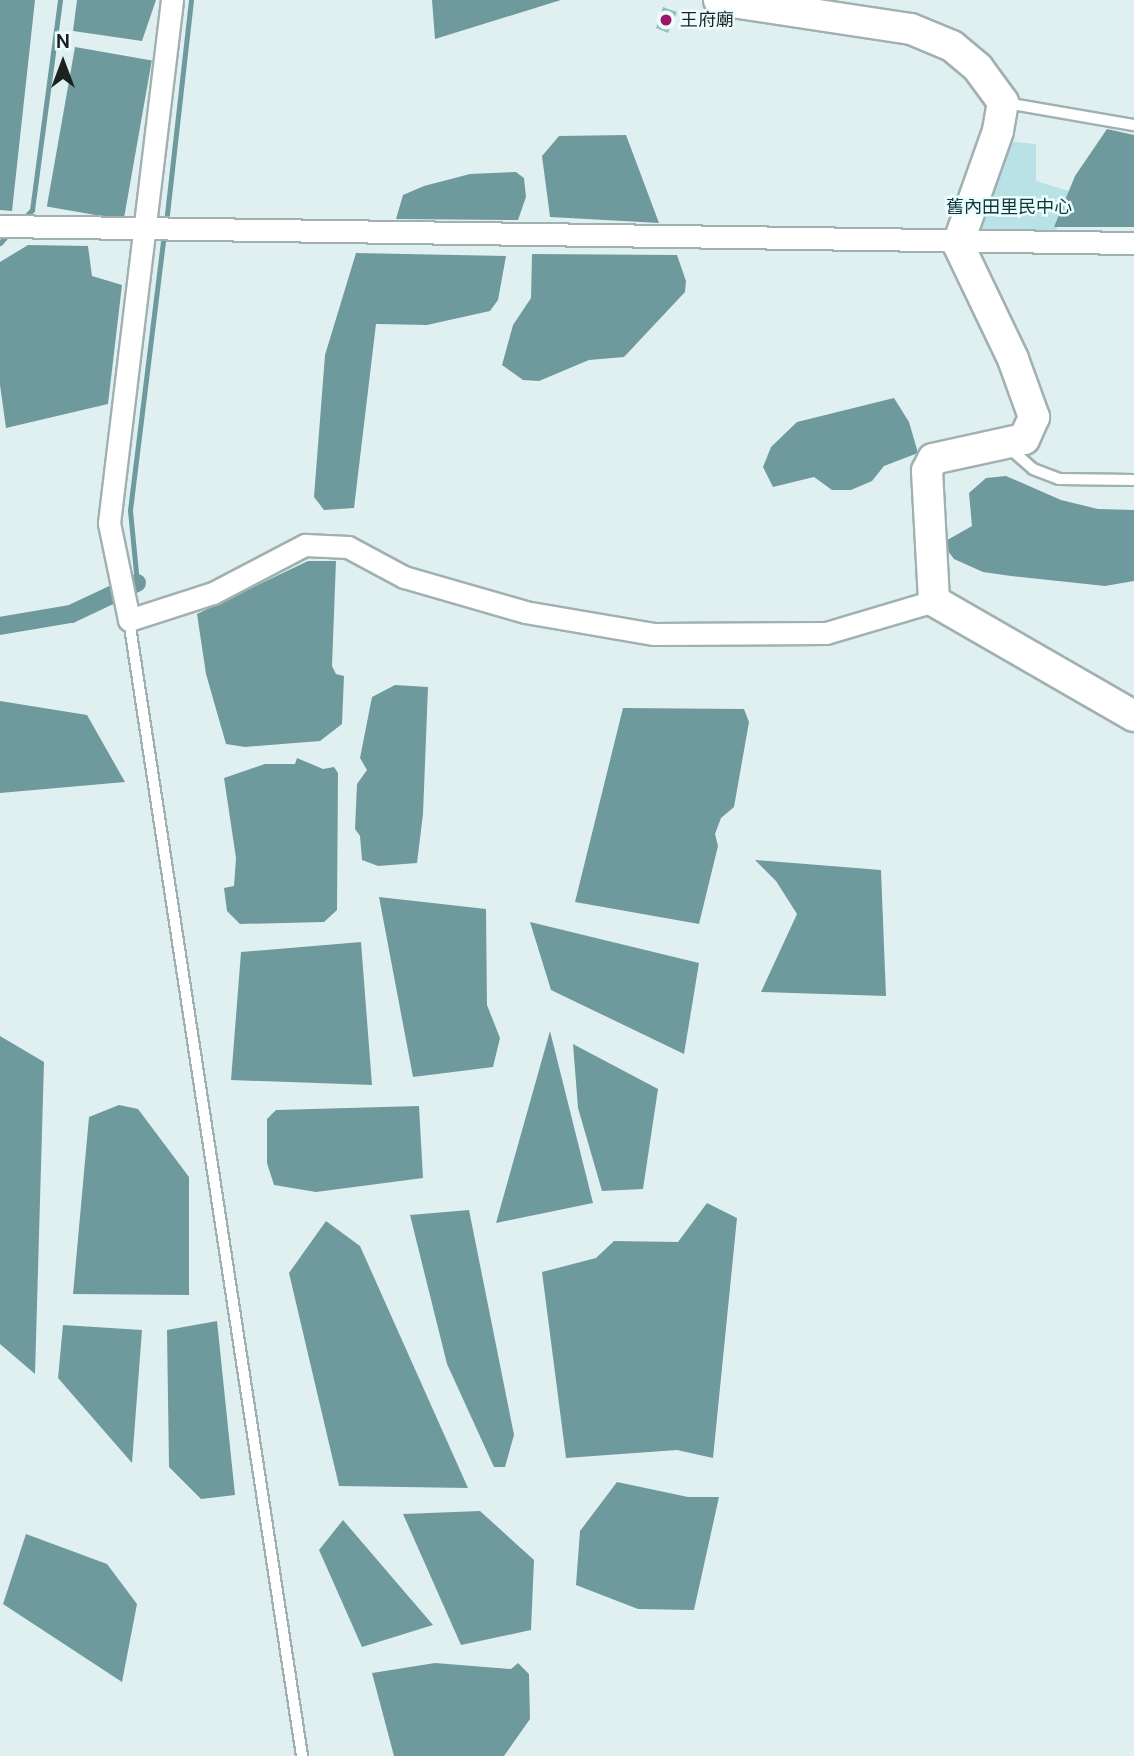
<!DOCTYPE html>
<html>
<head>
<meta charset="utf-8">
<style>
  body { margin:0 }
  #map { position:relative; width:1134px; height:1756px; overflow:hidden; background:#e0f0f1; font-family:"DM Sans","Noto Sans TC",sans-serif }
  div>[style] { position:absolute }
  .green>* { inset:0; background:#b8e2e5 }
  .water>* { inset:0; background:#6f9a9d; transform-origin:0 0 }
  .stream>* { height:5px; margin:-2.5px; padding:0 2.5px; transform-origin:2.5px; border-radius:2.5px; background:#6f9a9d }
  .canal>* { height:18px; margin:-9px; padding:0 9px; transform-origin:9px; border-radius:9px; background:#6f9a9d }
  .building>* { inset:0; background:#94c0c3 }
  .roads { filter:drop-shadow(2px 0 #a1b0b1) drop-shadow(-2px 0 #a1b0b1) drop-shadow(0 2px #a1b0b1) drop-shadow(0 -2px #a1b0b1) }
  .lane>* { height:10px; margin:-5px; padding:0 5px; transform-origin:5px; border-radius:5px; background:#fff }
  .street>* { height:21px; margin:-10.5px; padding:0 10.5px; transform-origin:10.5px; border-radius:10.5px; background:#fff }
  .secondary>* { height:30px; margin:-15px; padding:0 15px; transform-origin:15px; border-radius:15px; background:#fff }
  .dots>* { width:19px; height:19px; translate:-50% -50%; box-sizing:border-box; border:4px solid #edfdfe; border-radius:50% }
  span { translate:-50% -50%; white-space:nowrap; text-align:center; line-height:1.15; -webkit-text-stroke:5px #edfdfe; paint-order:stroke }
  .poi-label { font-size:18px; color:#1c2222 }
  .left { translate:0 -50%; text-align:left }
  .park-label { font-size:18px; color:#0d383b }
  .north { position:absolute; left:28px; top:28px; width:70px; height:70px; -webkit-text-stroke:5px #edfdfe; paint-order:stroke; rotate:0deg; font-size:19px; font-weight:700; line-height:28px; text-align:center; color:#1c2222 }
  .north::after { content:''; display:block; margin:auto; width:24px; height:32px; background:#1c2222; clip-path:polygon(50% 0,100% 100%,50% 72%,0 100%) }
</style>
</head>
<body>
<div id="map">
  <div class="green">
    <i style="clip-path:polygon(994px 140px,1036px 144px,1036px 181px,1069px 191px,1052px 244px,958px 244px)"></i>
  </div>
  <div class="water">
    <i style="clip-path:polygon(0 0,35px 0,12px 211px,0 210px)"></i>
    <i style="clip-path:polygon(77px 0,156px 0,142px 41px,73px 31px)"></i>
    <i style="clip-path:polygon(432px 0,561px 0,435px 39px)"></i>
    <i style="left:75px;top:47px;width:78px;height:162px;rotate:10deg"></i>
    <i style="clip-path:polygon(1107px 129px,1134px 135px,1134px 227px,1054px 227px,1075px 176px)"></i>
    <i style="clip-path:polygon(626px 135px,659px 223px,550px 217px,542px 156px,559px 136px)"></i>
    <i style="clip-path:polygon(516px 172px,524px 178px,526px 197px,518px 220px,396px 219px,403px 195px,424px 186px,470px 174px)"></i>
    <i style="clip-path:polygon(28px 245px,88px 246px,92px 276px,122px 285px,108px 404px,6px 428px,0 385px,0 262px)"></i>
    <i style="clip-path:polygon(356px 253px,506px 256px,498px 300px,490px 311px,427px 325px,376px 324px,354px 508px,324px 510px,314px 497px,325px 355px)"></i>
    <i style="clip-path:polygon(532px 254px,677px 255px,686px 281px,685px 292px,624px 357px,589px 360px,539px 381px,523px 380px,502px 365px,513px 325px,531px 298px)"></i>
    <i style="clip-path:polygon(894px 398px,909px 422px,918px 453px,884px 466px,872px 481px,851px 490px,832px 490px,814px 477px,773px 487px,763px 467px,771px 447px,797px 422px)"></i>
    <i style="clip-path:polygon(1006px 476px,1061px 500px,1098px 509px,1134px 510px,1134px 581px,1105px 586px,1011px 576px,983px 572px,954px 559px,942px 543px,972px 526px,969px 493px,986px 478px)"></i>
    <i style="clip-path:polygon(308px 561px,336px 561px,332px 666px,336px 674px,344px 676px,342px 724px,320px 741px,245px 747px,226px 744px,206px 674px,197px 614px)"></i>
    <i style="clip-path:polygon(395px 685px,428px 687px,423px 814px,417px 863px,378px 866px,362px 860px,360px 836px,355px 829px,357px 784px,367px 770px,360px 758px,372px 697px)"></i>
    <i style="clip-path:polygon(0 701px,87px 715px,125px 782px,0 793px)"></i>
    <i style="clip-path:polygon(623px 708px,744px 709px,749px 722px,734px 807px,721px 818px,715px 834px,718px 846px,699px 924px,575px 902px)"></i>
    <i style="clip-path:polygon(297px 758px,323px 769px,334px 767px,338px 773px,337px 910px,324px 922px,240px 924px,227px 911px,224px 888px,234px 886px,236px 858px,224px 778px,265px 764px,295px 764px)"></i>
    <i style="clip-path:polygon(755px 860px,881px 870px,886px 996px,761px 992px,797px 914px,776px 881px)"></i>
    <i style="clip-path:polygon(379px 897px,486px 909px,487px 1005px,500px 1038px,493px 1067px,413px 1077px)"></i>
    <i style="clip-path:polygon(530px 922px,699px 963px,684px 1054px,551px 990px)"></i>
    <i style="clip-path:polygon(361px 942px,372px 1085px,231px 1080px,241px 952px)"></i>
    <i style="clip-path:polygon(550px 1031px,593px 1203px,496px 1223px)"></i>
    <i style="clip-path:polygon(0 1036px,44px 1062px,35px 1374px,0 1344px)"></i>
    <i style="clip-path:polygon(573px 1044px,658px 1089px,643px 1189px,602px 1191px,578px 1108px)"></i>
    <i style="clip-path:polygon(119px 1105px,138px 1109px,189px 1177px,189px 1295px,73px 1294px,89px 1117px)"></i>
    <i style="clip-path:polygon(419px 1106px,423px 1178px,316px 1192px,274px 1185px,267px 1163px,267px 1119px,276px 1110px)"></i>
    <i style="clip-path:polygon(707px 1203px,737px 1218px,713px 1458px,677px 1450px,566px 1458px,542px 1272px,596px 1258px,614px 1241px,678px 1242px)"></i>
    <i style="clip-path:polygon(469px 1210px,514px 1435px,505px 1467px,494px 1467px,447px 1364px,410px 1215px)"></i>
    <i style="clip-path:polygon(326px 1221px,360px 1246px,468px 1488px,339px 1486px,289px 1273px)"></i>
    <i style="clip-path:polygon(217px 1321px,235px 1495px,201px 1499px,169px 1467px,167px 1330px)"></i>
    <i style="clip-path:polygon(63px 1325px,142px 1330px,132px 1463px,58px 1378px)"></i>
    <i style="clip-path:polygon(617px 1482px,688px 1497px,719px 1497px,694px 1610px,638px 1609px,576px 1585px,580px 1531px)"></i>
    <i style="clip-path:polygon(480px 1511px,534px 1560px,531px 1630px,461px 1645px,403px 1514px)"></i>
    <i style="clip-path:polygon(343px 1520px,433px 1625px,362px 1647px,319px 1550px)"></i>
    <i style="clip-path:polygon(26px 1534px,107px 1564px,137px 1604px,122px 1682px,3px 1604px)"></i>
    <i style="clip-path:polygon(435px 1663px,511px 1669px,518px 1663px,529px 1674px,530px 1719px,504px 1756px,394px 1756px,372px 1673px)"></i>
  </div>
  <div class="stream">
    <i style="left:23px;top:219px;width:13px;rotate:-45deg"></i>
    <i style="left:32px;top:210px;width:212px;rotate:-82.4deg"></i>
    <i style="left:166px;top:223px;width:224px;rotate:-83.6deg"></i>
    <i style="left:0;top:243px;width:13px;rotate:-48deg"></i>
    <i style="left:137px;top:583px;width:73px;rotate:-95.5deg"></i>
    <i style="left:130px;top:510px;width:279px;rotate:-83deg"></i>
  </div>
  <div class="canal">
    <i style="left:0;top:626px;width:72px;rotate:-9.6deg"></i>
    <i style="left:71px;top:614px;width:73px;rotate:-25.2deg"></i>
  </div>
  <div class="building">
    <i style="clip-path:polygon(663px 7px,677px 12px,668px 33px,656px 28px)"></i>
  </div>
  <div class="roads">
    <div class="lane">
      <i style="left:1006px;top:103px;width:130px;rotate:9.8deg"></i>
      <i style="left:1008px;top:447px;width:33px;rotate:41deg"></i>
      <i style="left:1033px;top:469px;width:28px;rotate:21deg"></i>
      <i style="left:1059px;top:479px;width:75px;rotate:0.8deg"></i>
      <i style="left:129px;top:620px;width:1149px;rotate:81.34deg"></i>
    </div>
    <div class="street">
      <i style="left:172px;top:0;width:527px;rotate:96.87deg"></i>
      <i style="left:109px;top:523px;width:99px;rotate:78.3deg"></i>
      <i style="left:129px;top:620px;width:88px;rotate:-17.8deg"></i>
      <i style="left:213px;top:593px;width:104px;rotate:-27.6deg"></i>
      <i style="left:305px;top:545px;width:43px;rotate:2.7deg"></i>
      <i style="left:348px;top:547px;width:64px;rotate:28.2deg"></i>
      <i style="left:404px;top:577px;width:126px;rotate:16.1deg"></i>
      <i style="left:525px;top:612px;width:131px;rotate:9.7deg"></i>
      <i style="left:654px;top:634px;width:172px;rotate:-0.3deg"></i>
      <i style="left:826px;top:633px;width:113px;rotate:-16.5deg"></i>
      <i style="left:0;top:226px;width:1134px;rotate:0.86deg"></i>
    </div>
    <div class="secondary">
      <i style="left:719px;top:0;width:194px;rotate:8.6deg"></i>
      <i style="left:911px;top:29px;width:44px;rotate:22.5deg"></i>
      <i style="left:952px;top:46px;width:34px;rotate:40deg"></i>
      <i style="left:978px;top:68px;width:42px;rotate:53.7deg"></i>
      <i style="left:1003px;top:102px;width:29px;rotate:100deg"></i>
      <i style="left:998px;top:131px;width:120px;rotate:109.5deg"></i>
      <i style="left:958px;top:244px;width:127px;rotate:64.4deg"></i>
      <i style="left:1013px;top:359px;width:62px;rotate:70.1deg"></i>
      <i style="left:1034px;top:417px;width:24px;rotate:114deg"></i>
      <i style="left:1024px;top:439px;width:93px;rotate:167.6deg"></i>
      <i style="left:933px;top:459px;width:13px;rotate:117deg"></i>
      <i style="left:927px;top:471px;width:130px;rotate:86.9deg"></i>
      <i style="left:934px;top:601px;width:231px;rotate:29.9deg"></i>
    </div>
  </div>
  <div class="dots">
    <i style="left:666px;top:20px;background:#9d1767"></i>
  </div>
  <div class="poi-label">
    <span class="left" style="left:680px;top:20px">王府廟</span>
  </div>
  <div class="park-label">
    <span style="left:1009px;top:207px">舊內田里民中心</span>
  </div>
  <div class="north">N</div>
</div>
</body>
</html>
